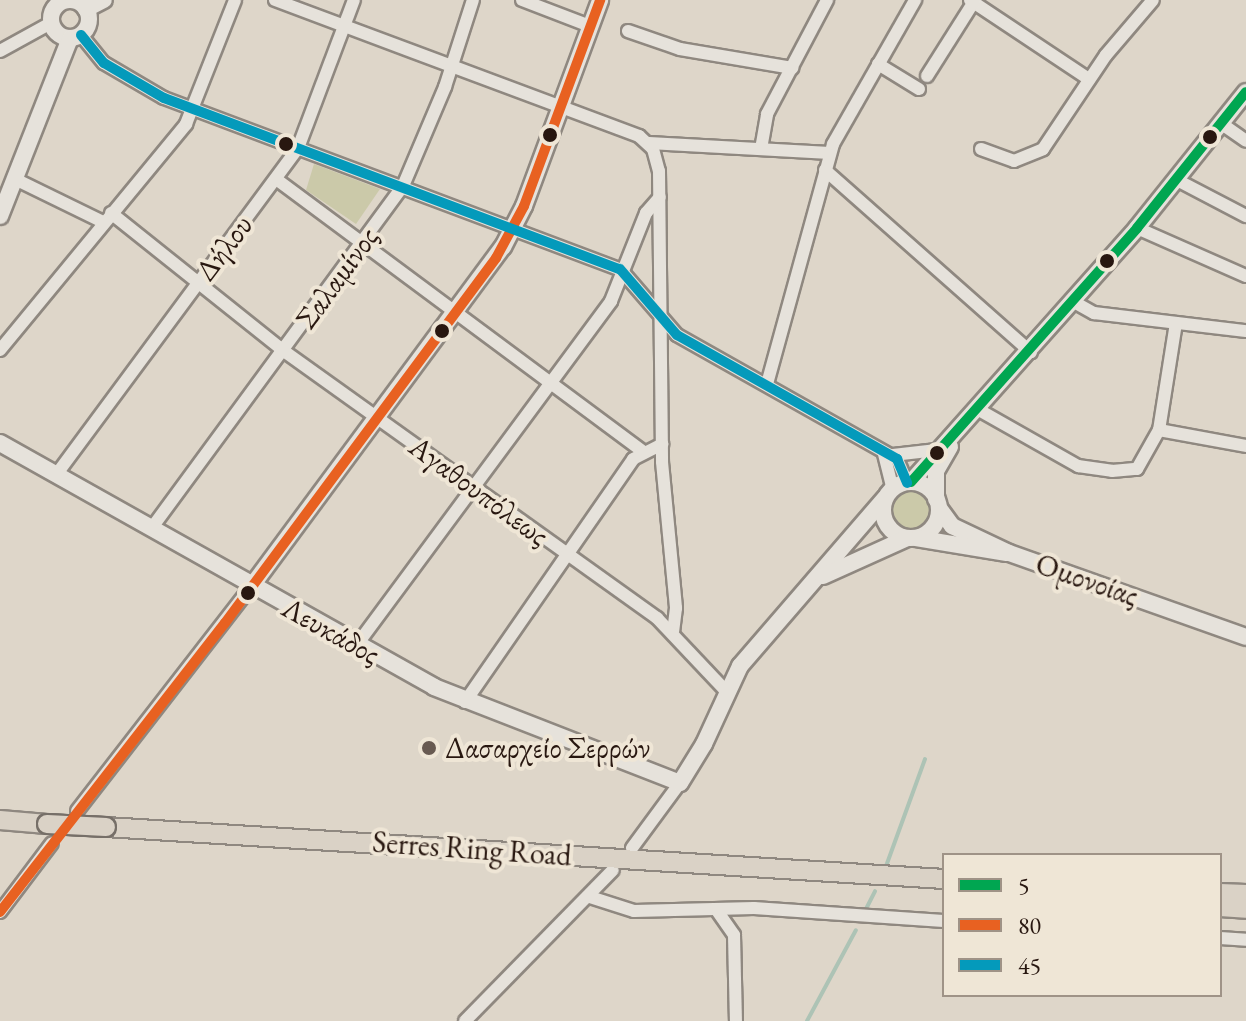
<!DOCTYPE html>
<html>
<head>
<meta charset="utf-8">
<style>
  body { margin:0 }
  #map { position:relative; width:1246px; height:1021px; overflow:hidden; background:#ded6c9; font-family:"EB Garamond",serif }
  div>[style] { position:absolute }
  .green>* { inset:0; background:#cbc9a9 }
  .round { border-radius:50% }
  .stream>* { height:4px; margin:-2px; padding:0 2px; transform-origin:2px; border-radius:2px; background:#adc3b5 }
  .roads { filter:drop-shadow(2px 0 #8f8880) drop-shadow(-2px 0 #8f8880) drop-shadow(0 2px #8f8880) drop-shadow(0 -2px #8f8880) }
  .street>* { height:12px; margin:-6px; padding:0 6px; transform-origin:6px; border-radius:6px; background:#e6e2db }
  .secondary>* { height:16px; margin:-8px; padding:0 8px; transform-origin:8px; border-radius:8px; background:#e6e2db }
  .secondary>.ring { margin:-8px; padding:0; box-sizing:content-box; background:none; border:16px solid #e6e2db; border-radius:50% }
  .primary>* { height:18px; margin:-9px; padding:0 9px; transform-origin:9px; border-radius:9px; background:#dad2c6 }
  .bridges { filter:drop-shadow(2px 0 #766f68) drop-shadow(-2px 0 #766f68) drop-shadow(0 2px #766f68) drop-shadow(0 -2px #766f68) }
  .primary-bridge>* { height:18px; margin:-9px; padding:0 9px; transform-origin:9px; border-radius:9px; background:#dad2c6 }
  .bus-1>* { height:10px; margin:-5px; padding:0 5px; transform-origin:5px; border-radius:5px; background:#00a651 }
  .bus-2>* { height:10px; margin:-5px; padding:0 5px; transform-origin:5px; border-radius:5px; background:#e86121 }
  .bus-3>* { height:10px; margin:-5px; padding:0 5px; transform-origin:5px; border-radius:5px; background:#049abb }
  .dots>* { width:22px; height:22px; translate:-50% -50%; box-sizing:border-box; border:4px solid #efe6d6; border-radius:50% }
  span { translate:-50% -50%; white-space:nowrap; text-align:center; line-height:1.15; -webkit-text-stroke:8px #efe6d6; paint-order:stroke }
  .street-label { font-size:30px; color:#281710 }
  .poi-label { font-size:30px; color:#281710 }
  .left { translate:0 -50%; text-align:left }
  .legend { position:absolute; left:942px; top:853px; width:280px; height:144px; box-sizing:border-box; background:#efe6d6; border:2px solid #9f9387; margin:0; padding:10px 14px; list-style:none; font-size:24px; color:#281710 }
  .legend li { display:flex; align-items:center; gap:16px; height:40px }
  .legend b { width:40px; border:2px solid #9f9387 }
</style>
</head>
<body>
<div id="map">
  <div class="green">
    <i style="clip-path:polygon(314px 164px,380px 189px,356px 224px,306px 190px)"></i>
    <i class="round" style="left:890px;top:491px;width:40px;height:40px"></i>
  </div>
  <div class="stream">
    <i style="left:885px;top:869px;width:117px;rotate:-70deg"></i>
    <i style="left:866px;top:909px;width:20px;rotate:-63deg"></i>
    <i style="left:807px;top:1021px;width:103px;rotate:-61.7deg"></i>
  </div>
  <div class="roads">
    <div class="street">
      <i style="left:61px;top:0;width:2px;rotate:63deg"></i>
      <i style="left:275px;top:0;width:389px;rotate:20.5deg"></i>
      <i style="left:639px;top:136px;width:19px;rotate:43deg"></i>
      <i style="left:653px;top:149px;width:23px;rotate:75deg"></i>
      <i style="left:659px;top:171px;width:291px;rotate:89.4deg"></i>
      <i style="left:662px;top:462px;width:147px;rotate:84.5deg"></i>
      <i style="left:676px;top:608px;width:23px;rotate:97deg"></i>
      <i style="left:522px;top:0;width:73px;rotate:20.9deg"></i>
      <i style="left:970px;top:0;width:143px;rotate:33.6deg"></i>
      <i style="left:628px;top:31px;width:55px;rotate:19.1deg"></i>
      <i style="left:680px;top:49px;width:114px;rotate:9.6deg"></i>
      <i style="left:81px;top:35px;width:36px;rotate:51deg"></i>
      <i style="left:104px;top:63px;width:69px;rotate:30.3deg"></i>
      <i style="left:164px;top:98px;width:487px;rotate:20.6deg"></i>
      <i style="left:620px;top:269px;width:87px;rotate:49.2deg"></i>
      <i style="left:677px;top:335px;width:253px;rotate:29.4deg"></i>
      <i style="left:897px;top:459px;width:26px;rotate:67deg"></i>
      <i style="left:0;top:51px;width:58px;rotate:-28.8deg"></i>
      <i style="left:878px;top:64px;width:48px;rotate:31.4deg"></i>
      <i style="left:927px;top:76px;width:90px;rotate:-57.7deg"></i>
      <i style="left:1222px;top:124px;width:29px;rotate:35deg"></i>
      <i style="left:649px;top:143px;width:181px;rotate:3.2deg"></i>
      <i style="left:761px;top:149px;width:36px;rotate:-80deg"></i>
      <i style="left:767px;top:114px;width:129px;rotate:-62.2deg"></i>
      <i style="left:981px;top:149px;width:35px;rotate:20deg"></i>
      <i style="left:1014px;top:161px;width:31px;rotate:-22deg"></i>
      <i style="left:1043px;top:149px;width:113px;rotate:-56.2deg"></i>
      <i style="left:1106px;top:55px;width:72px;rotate:-49.5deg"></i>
      <i style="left:825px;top:170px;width:275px;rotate:41.5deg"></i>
      <i style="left:15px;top:179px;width:98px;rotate:26deg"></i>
      <i style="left:276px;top:179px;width:456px;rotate:36.6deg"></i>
      <i style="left:1177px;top:180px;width:78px;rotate:27.6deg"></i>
      <i style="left:111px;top:213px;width:221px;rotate:38.6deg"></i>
      <i style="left:284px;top:351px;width:459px;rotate:35.6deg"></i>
      <i style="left:657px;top:618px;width:99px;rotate:46.6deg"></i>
      <i style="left:1137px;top:228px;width:119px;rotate:23.8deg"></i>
      <i style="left:1074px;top:302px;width:23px;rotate:29deg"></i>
      <i style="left:1094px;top:313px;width:153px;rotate:6.8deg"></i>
      <i style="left:1176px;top:323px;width:108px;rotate:99deg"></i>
      <i style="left:1159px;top:430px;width:88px;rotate:10.4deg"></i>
      <i style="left:0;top:350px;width:293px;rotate:-50.5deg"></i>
      <i style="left:186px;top:124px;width:133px;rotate:-68.4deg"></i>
      <i style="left:767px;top:384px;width:249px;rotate:-74.6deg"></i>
      <i style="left:833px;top:144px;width:166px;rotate:-60.3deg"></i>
      <i style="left:979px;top:410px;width:114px;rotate:29.5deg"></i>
      <i style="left:1078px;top:466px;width:34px;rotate:8deg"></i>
      <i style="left:1112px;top:471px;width:25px;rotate:-5deg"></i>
      <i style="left:1137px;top:469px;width:45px;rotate:-60.6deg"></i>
      <i style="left:884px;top:454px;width:36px;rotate:76deg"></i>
      <i style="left:893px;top:455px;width:44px;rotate:-6.5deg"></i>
      <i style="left:56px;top:475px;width:407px;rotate:-53.5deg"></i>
      <i style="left:298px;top:148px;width:158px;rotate:-69.3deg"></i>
      <i style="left:151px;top:529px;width:426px;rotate:-53.7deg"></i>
      <i style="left:403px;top:186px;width:108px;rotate:-67deg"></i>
      <i style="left:445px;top:87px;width:91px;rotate:-72.2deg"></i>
      <i style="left:356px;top:646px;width:429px;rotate:-53.5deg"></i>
      <i style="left:611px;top:301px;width:95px;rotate:-68.3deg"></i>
      <i style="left:646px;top:213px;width:21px;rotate:-49deg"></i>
      <i style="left:465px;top:702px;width:295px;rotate:-55.3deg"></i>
      <i style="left:633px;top:459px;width:33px;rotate:-27deg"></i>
      <i style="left:77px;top:811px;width:284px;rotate:-52.2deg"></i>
      <i style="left:632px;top:848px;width:81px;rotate:-53.6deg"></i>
      <i style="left:590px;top:897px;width:46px;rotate:17.7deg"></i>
      <i style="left:634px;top:911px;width:120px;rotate:-1.4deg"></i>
      <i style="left:754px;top:908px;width:190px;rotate:3.9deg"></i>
      <i style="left:0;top:912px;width:86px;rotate:-53deg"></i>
      <i style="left:718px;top:912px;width:28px;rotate:55deg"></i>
      <i style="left:734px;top:935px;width:86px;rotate:88.7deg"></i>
      <i style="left:1220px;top:938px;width:26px;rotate:4deg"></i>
      <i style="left:465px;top:1021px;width:211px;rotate:-45.6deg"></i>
    </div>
    <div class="secondary">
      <i class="ring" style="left:51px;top:0;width:22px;height:22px"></i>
      <i style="left:86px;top:9px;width:20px;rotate:-27deg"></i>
      <i style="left:0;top:216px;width:191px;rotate:-68.5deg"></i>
      <i style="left:0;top:443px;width:498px;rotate:29.3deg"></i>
      <i style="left:434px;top:687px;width:264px;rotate:21.3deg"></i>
      <i style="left:680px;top:783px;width:46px;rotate:-58.4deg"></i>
      <i style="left:704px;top:744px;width:86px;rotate:-65.2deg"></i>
      <i style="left:740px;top:666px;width:222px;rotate:-49.2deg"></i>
      <i style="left:911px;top:482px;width:340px;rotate:-48.3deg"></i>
      <i style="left:1137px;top:228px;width:174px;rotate:-51.3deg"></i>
      <i class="ring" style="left:883px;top:482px;width:40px;height:40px"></i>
      <i style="left:936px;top:499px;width:28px;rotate:-90deg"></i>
      <i style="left:936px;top:471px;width:28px;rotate:-60deg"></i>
      <i style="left:939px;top:508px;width:22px;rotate:54deg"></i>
      <i style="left:952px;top:526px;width:63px;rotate:25.3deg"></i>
      <i style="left:1009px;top:553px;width:251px;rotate:19.5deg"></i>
      <i style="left:916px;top:538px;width:92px;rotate:9.4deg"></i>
      <i style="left:823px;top:576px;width:92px;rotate:-24.3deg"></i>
      <i style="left:251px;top:587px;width:423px;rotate:-53.5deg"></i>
      <i style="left:503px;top:247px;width:46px;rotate:-62.9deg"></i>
      <i style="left:524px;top:206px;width:220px;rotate:-69.7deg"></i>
    </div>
    <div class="primary">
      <i style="left:0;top:820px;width:47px;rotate:4.9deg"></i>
      <i style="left:106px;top:827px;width:840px;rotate:3.55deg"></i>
      <i style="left:1220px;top:893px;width:26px;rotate:2deg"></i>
      <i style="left:1220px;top:907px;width:26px;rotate:4deg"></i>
    </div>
  </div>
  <div class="bridges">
    <div class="primary-bridge">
      <i style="left:47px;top:824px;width:59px;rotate:2.9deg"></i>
    </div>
  </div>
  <div class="bus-1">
    <i style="left:911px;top:482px;width:340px;rotate:-48.3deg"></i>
    <i style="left:1137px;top:228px;width:174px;rotate:-51.3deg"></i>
  </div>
  <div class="bus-2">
    <i style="left:0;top:912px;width:366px;rotate:-52.1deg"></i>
    <i style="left:225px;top:623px;width:455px;rotate:-53.4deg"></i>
    <i style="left:496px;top:258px;width:59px;rotate:-61.7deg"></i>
    <i style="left:524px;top:206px;width:220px;rotate:-69.7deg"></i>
  </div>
  <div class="bus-3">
    <i style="left:81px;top:35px;width:36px;rotate:51deg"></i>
    <i style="left:104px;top:63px;width:69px;rotate:30.3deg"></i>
    <i style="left:164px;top:98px;width:487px;rotate:20.6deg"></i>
    <i style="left:620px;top:269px;width:87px;rotate:49.2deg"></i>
    <i style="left:677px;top:335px;width:253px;rotate:29.4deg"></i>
    <i style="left:897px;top:459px;width:26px;rotate:67deg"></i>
  </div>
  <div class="dots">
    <i style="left:550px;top:135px;background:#281710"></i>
    <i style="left:1210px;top:137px;background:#281710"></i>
    <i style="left:286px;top:144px;background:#281710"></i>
    <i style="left:1107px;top:261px;background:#281710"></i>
    <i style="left:442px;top:331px;background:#281710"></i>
    <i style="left:937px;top:453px;background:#281710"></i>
    <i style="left:248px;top:593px;background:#281710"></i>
    <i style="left:429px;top:748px;background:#685a51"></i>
  </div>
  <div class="street-label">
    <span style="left:224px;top:248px;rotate:-53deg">Δήλου</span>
    <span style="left:337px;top:278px;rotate:-54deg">Σαλαμίνος</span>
    <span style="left:479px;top:491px;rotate:36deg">Αγαθουπόλεως</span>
    <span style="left:1087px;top:580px;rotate:19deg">Ομονοίας</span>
    <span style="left:331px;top:631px;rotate:29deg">Λευκάδος</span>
    <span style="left:472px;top:849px;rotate:4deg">Serres Ring Road</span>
  </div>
  <div class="poi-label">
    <span class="left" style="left:445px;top:748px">Δασαρχείο Σερρών</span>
  </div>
  <ul class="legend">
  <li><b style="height:10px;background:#00a651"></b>5</li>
  <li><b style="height:10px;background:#e86121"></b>80</li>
  <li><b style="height:10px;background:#049abb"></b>45</li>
  </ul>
</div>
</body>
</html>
